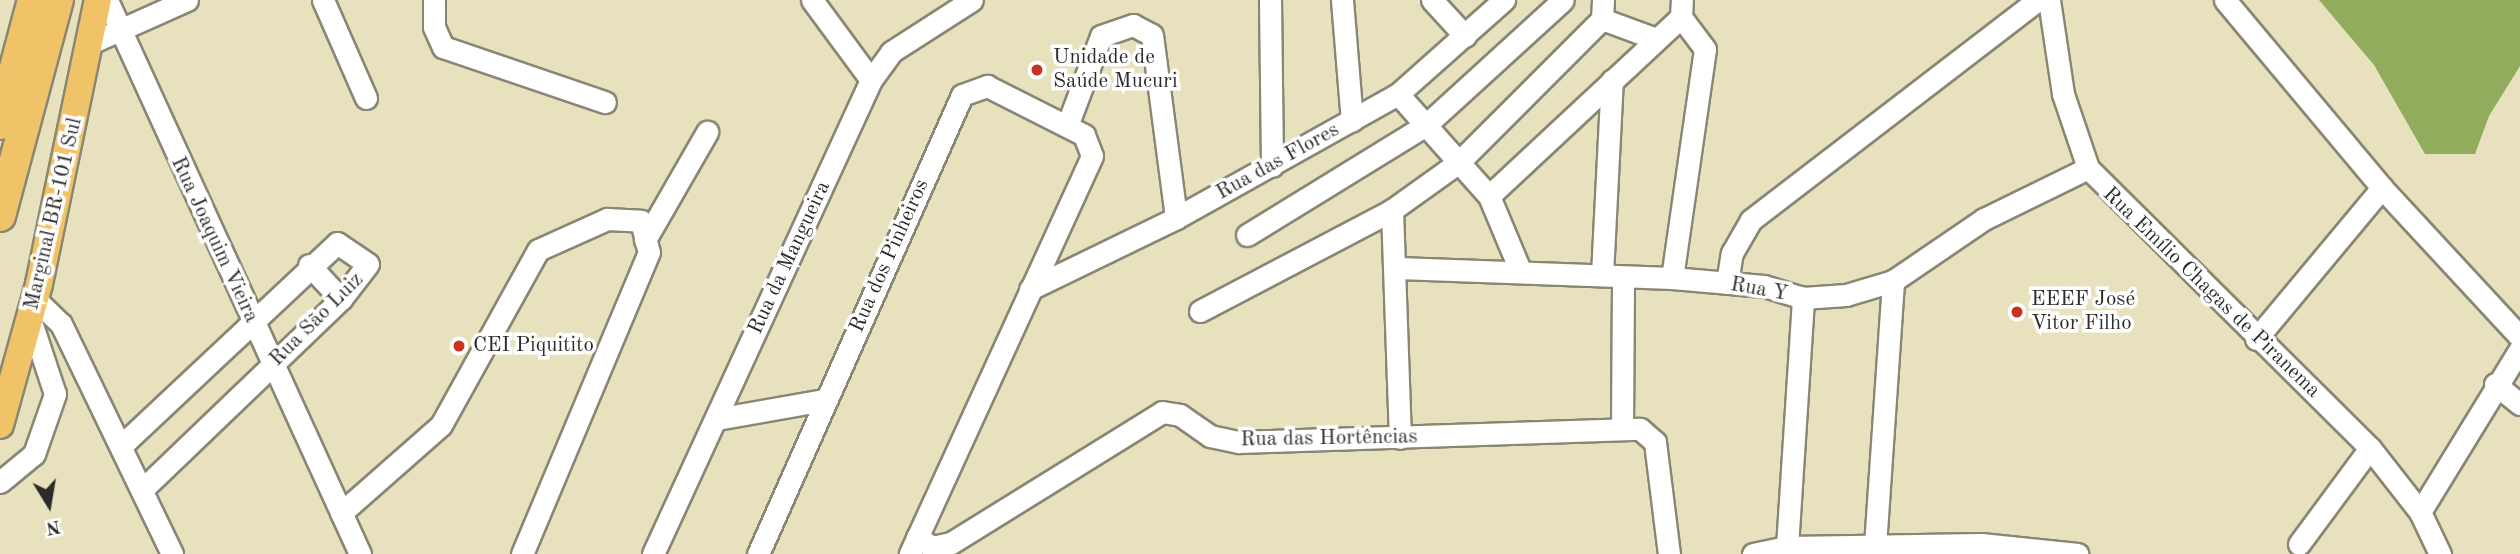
<!DOCTYPE html>
<html>
<head>
<meta charset="utf-8">
<style>
  body { margin:0 }
  #map { position:relative; width:2520px; height:554px; overflow:hidden; background:#e7e1bd; font-family:"Old Standard TT",serif }
  div>[style] { position:absolute }
  .forest>* { inset:0; background:#92ac5d }
  .roads { filter:drop-shadow(2px 0 #898674) drop-shadow(-2px 0 #898674) drop-shadow(0 2px #898674) drop-shadow(0 -2px #898674) }
  .minor>* { height:21px; margin:-10.5px; padding:0 10.5px; transform-origin:10.5px; border-radius:10.5px; background:#fff }
  .major>* { height:26px; margin:-13px; padding:0 13px; transform-origin:13px; border-radius:13px; background:#f0c369 }
  .highway>* { height:30px; margin:-15px; padding:0 15px; transform-origin:15px; border-radius:15px; background:#f0c369 }
  .dots>* { width:19px; height:19px; translate:-50% -50%; box-sizing:border-box; border:4px solid #fff; border-radius:50% }
  span { translate:-50% -50%; white-space:nowrap; text-align:center; line-height:1.15; -webkit-text-stroke:7px #fff; paint-order:stroke }
  .poi-label { font-size:21px; color:#2b2b2b }
  .left { translate:0 -50%; text-align:left }
  .street-label { font-size:21px; color:#2b2b2b }
  .north { position:absolute; left:14px; top:470px; width:70px; height:70px; -webkit-text-stroke:5px #fff; paint-order:stroke; rotate:169deg; font-size:19px; font-weight:700; line-height:28px; text-align:center; color:#2b2b2b }
  .north::after { content:''; display:block; margin:auto; width:24px; height:32px; background:#2b2b2b; clip-path:polygon(50% 0,100% 100%,50% 72%,0 100%) }
</style>
</head>
<body>
<div id="map">
  <div class="forest">
    <i style="clip-path:polygon(2319px 0,2520px 0,2520px 66px,2489px 116px,2475px 154px,2425px 154px,2374px 65px)"></i>
  </div>
  <div class="roads">
    <div class="minor">
      <i style="left:107px;top:0;width:609px;rotate:65.45deg"></i>
      <i style="left:323px;top:0;width:107px;rotate:66.3deg"></i>
      <i style="left:434px;top:0;width:27px;rotate:90deg"></i>
      <i style="left:434px;top:27px;width:22px;rotate:66deg"></i>
      <i style="left:443px;top:47px;width:171px;rotate:18.8deg"></i>
      <i style="left:812px;top:0;width:99px;rotate:53.6deg"></i>
      <i style="left:1270px;top:0;width:166px;rotate:89.3deg"></i>
      <i style="left:1342px;top:0;width:121px;rotate:85.3deg"></i>
      <i style="left:1432px;top:0;width:49px;rotate:47.5deg"></i>
      <i style="left:2049px;top:0;width:95px;rotate:81.5deg"></i>
      <i style="left:2063px;top:94px;width:78px;rotate:71.3deg"></i>
      <i style="left:2088px;top:168px;width:397px;rotate:44.8deg"></i>
      <i style="left:2370px;top:448px;width:81px;rotate:52deg"></i>
      <i style="left:2420px;top:512px;width:47px;rotate:64.5deg"></i>
      <i style="left:2225px;top:0;width:245px;rotate:50.1deg"></i>
      <i style="left:2382px;top:188px;width:203px;rotate:47.2deg"></i>
      <i style="left:1602px;top:19px;width:58px;rotate:20.3deg"></i>
      <i style="left:93px;top:42px;width:103px;rotate:-24.1deg"></i>
      <i style="left:1398px;top:94px;width:137px;rotate:48.3deg"></i>
      <i style="left:1489px;top:196px;width:80px;rotate:67.3deg"></i>
      <i style="left:1067px;top:126px;width:96px;rotate:-69.3deg"></i>
      <i style="left:1101px;top:36px;width:34px;rotate:-19deg"></i>
      <i style="left:1133px;top:25px;width:21px;rotate:28deg"></i>
      <i style="left:1152px;top:35px;width:185px;rotate:82.5deg"></i>
      <i style="left:1489px;top:196px;width:262px;rotate:-43deg"></i>
      <i style="left:1681px;top:17px;width:17px;rotate:-87deg"></i>
      <i style="left:1392px;top:210px;width:228px;rotate:88deg"></i>
      <i style="left:1247px;top:235px;width:210px;rotate:-31.6deg"></i>
      <i style="left:1426px;top:125px;width:185px;rotate:-42.4deg"></i>
      <i style="left:645px;top:240px;width:125px;rotate:-60.1deg"></i>
      <i style="left:309px;top:265px;width:47px;rotate:46.7deg"></i>
      <i style="left:1398px;top:268px;width:274px;rotate:2.1deg"></i>
      <i style="left:1672px;top:278px;width:92px;rotate:5deg"></i>
      <i style="left:1764px;top:286px;width:41px;rotate:17.1deg"></i>
      <i style="left:1803px;top:298px;width:43px;rotate:-4deg"></i>
      <i style="left:1846px;top:295px;width:49px;rotate:-16.6deg"></i>
      <i style="left:1893px;top:281px;width:110px;rotate:-34.3deg"></i>
      <i style="left:1984px;top:219px;width:116px;rotate:-26.1deg"></i>
      <i style="left:1602px;top:275px;width:195px;rotate:-87.1deg"></i>
      <i style="left:1672px;top:278px;width:231px;rotate:-81.8deg"></i>
      <i style="left:1705px;top:49px;width:40px;rotate:-127deg"></i>
      <i style="left:1727px;top:283px;width:30px;rotate:-81deg"></i>
      <i style="left:1732px;top:253px;width:38px;rotate:-60deg"></i>
      <i style="left:1751px;top:220px;width:362px;rotate:-37.5deg"></i>
      <i style="left:1030px;top:289px;width:162px;rotate:-25.9deg"></i>
      <i style="left:1176px;top:218px;width:254px;rotate:-29.2deg"></i>
      <i style="left:1398px;top:94px;width:142px;rotate:-41.6deg"></i>
      <i style="left:35px;top:299px;width:36px;rotate:44deg"></i>
      <i style="left:61px;top:324px;width:255px;rotate:64.2deg"></i>
      <i style="left:1200px;top:311px;width:217px;rotate:-27.7deg"></i>
      <i style="left:1392px;top:210px;width:82px;rotate:-35.6deg"></i>
      <i style="left:1459px;top:162px;width:202px;rotate:-45deg"></i>
      <i style="left:1602px;top:19px;width:19px;rotate:-87deg"></i>
      <i style="left:2256px;top:339px;width:197px;rotate:-50.2deg"></i>
      <i style="left:2495px;top:384px;width:32px;rotate:39deg"></i>
      <i style="left:716px;top:419px;width:110px;rotate:-10deg"></i>
      <i style="left:1622px;top:428px;width:151px;rotate:-89.6deg"></i>
      <i style="left:122px;top:445px;width:295px;rotate:-43.2deg"></i>
      <i style="left:337px;top:243px;width:37px;rotate:34deg"></i>
      <i style="left:368px;top:264px;width:44px;rotate:127.6deg"></i>
      <i style="left:341px;top:299px;width:276px;rotate:136.2deg"></i>
      <i style="left:0;top:482px;width:44px;rotate:-39.5deg"></i>
      <i style="left:34px;top:454px;width:64px;rotate:-70.7deg"></i>
      <i style="left:55px;top:394px;width:79px;rotate:-108.4deg"></i>
      <i style="left:2420px;top:512px;width:191px;rotate:-58.5deg"></i>
      <i style="left:341px;top:513px;width:133px;rotate:-41.3deg"></i>
      <i style="left:441px;top:425px;width:200px;rotate:-61deg"></i>
      <i style="left:538px;top:250px;width:76px;rotate:-24.2deg"></i>
      <i style="left:607px;top:219px;width:34px;rotate:3deg"></i>
      <i style="left:641px;top:221px;width:32px;rotate:76deg"></i>
      <i style="left:649px;top:252px;width:328px;rotate:112.8deg"></i>
      <i style="left:917px;top:537px;width:18px;rotate:34deg"></i>
      <i style="left:932px;top:547px;width:19px;rotate:-12deg"></i>
      <i style="left:951px;top:543px;width:248px;rotate:-31.8deg"></i>
      <i style="left:1162px;top:412px;width:18px;rotate:9deg"></i>
      <i style="left:1180px;top:415px;width:37px;rotate:35deg"></i>
      <i style="left:1210px;top:436px;width:30px;rotate:12deg"></i>
      <i style="left:1239px;top:442px;width:401px;rotate:-1.9deg"></i>
      <i style="left:1640px;top:429px;width:20px;rotate:41deg"></i>
      <i style="left:1655px;top:442px;width:113px;rotate:82.9deg"></i>
      <i style="left:2299px;top:544px;width:119px;rotate:-53.5deg"></i>
      <i style="left:1875px;top:546px;width:266px;rotate:-86.1deg"></i>
      <i style="left:1787px;top:547px;width:250px;rotate:-86.3deg"></i>
      <i style="left:653px;top:554px;width:522px;rotate:-65.3deg"></i>
      <i style="left:871px;top:80px;width:34px;rotate:-54deg"></i>
      <i style="left:891px;top:52px;width:96px;rotate:-32.7deg"></i>
      <i style="left:758px;top:554px;width:502px;rotate:-66.04deg"></i>
      <i style="left:962px;top:95px;width:27px;rotate:-20deg"></i>
      <i style="left:987px;top:86px;width:109px;rotate:26.8deg"></i>
      <i style="left:1084px;top:135px;width:22px;rotate:69deg"></i>
      <i style="left:1092px;top:156px;width:438px;rotate:114.6deg"></i>
      <i style="left:1753px;top:554px;width:35px;rotate:-12deg"></i>
      <i style="left:1787px;top:547px;width:194px;rotate:-0.9deg"></i>
      <i style="left:1981px;top:544px;width:97px;rotate:5.9deg"></i>
    </div>
    <div class="major">
      <i style="left:0;top:425px;width:146px;rotate:-74.5deg"></i>
      <i style="left:39px;top:284px;width:290px;rotate:-78.3deg"></i>
    </div>
    <div class="highway">
      <i style="left:0;top:124px;width:128px;rotate:-75.1deg"></i>
      <i style="left:0;top:216px;width:224px;rotate:-75deg"></i>
    </div>
  </div>
  <div class="dots">
    <i style="left:1037px;top:70px;background:#c8321e"></i>
    <i style="left:2017px;top:312px;background:#c8321e"></i>
    <i style="left:459px;top:346px;background:#c8321e"></i>
  </div>
  <div class="poi-label">
    <span class="left" style="left:1053px;top:70px">Unidade de<br>Saúde Mucuri</span>
    <span class="left" style="left:2031px;top:312px">EEEF José<br>Vitor Filho</span>
    <span class="left" style="left:473px;top:346px">CEI Piquitito</span>
  </div>
  <div class="street-label">
    <span style="left:1278px;top:162px;rotate:-29deg">Rua das Flores</span>
    <span style="left:54px;top:214px;rotate:-77deg">Marginal BR-101 Sul</span>
    <span style="left:214px;top:240px;rotate:65deg">Rua Joaquim Vieira</span>
    <span style="left:890px;top:256px;rotate:-66deg">Rua dos Pinheiros</span>
    <span style="left:790px;top:258px;rotate:-65deg">Rua da Mangueira</span>
    <span style="left:1759px;top:290px;rotate:10deg">Rua Y</span>
    <span style="left:2211px;top:293px;rotate:44deg">Rua Emílio Chagas de Piranema</span>
    <span style="left:317px;top:320px;rotate:-45deg">Rua São Luiz</span>
    <span style="left:1329px;top:439px;rotate:-1deg">Rua das Hortências</span>
  </div>
  <div class="north">N</div>
</div>
</body>
</html>
